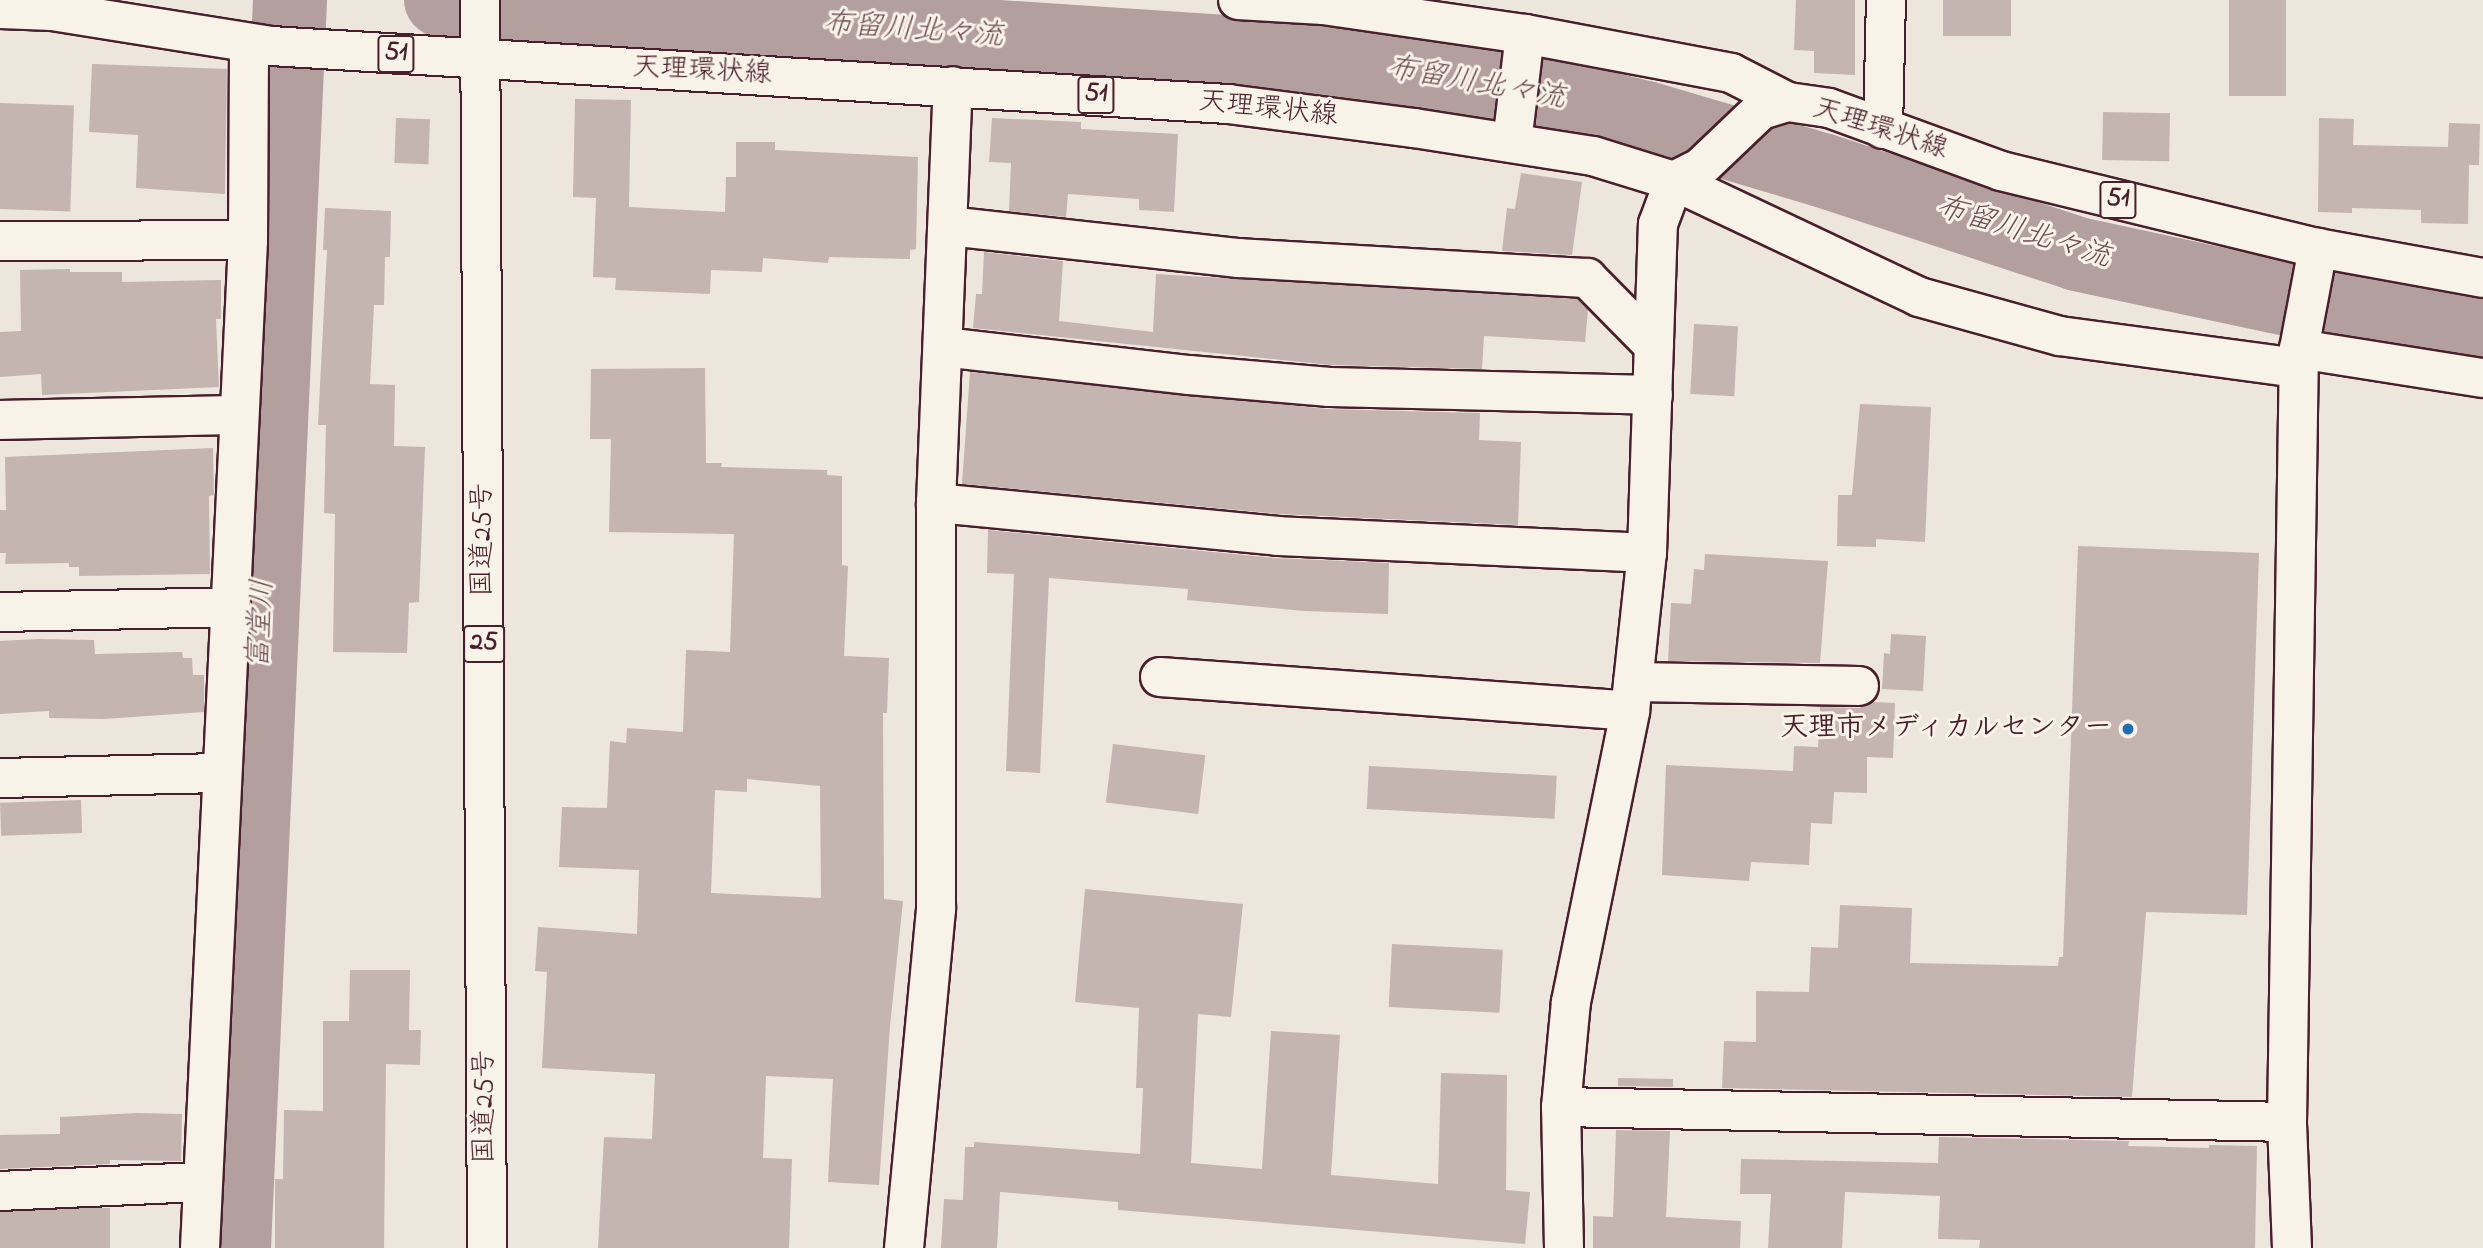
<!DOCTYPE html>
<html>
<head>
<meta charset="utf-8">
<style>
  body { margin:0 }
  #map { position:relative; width:2483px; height:1248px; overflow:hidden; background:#ece6dd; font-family:"Indie Flower","Klee One",sans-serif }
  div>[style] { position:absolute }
  .river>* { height:74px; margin:-37px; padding:0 37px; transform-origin:37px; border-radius:37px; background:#b39f9d }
  .building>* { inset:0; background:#c4b5b0; transform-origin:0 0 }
  .roads { filter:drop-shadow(2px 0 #4a1f2b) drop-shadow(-2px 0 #4a1f2b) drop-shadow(0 2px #4a1f2b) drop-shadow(0 -2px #4a1f2b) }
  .street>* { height:38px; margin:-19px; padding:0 19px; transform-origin:19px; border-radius:19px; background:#f7f3e8 }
  .primary>* { height:38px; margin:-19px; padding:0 19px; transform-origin:19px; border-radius:19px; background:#f7f3e8 }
  .highway>* { height:38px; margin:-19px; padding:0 19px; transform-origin:19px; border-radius:19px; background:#f7f3e8 }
  .dots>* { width:19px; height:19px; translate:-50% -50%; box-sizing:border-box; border:4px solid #f7f3e8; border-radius:50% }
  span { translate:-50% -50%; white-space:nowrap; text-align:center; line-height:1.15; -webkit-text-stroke:6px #f7f3e8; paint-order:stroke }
  .shield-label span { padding:2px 5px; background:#f7f3e8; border:2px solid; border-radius:5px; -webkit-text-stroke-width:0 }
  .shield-label { font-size:26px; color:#4a1f2b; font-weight:700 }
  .street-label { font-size:28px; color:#4a1f2b }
  .poi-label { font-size:28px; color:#4a1f2b; font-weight:700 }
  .right { translate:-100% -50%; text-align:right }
  .water-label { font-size:30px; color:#6f4c53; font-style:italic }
</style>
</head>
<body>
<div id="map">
  <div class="river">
    <i style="left:441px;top:0;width:890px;rotate:3.8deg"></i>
    <i style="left:1329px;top:59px;width:222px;rotate:9.1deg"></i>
    <i style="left:1548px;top:94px;width:101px;rotate:13.8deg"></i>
    <i style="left:1646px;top:118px;width:184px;rotate:16.5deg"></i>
    <i style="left:1822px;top:170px;width:268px;rotate:18.2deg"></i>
    <i style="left:2077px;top:254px;width:285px;rotate:12.1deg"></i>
    <i style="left:2356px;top:314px;width:129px;rotate:10.3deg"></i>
    <i style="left:234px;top:1248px;width:1249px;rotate:-87.43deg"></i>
  </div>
  <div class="building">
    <i style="clip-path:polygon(1796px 0,1855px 0,1855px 75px,1814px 73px,1814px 51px,1794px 50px)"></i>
    <i style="left:1943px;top:0;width:68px;height:36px"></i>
    <i style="left:2229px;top:0;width:57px;height:96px"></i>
    <i style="clip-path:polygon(92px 64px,227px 69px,225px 194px,136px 188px,138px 135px,89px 132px)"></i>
    <i style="clip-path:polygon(575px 99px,631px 100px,629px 207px,725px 212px,726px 177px,736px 177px,736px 142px,775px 142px,775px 150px,918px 157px,916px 249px,910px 250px,910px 259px,829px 257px,828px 263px,763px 258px,762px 272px,711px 270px,710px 294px,615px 290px,616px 278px,593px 277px,596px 198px,573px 197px)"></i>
    <i style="left:0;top:103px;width:74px;height:106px;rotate:2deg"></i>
    <i style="left:2103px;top:112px;width:67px;height:48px;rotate:1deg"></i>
    <i style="left:396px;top:118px;width:34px;height:45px;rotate:2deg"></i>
    <i style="clip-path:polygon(992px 118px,1081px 122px,1081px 129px,1178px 134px,1174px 212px,1139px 210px,1139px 199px,1068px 194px,1066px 217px,1009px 211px,1011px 163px,989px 162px)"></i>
    <i style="clip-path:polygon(2319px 118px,2354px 119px,2353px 145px,2448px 147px,2449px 123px,2480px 124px,2479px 165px,2469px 165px,2468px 224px,2421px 223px,2421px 210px,2352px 208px,2352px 213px,2318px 212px)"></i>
    <i style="clip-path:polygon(1521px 173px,1582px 182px,1572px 255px,1502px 251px,1507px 208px,1515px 209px)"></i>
    <i style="clip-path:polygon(325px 208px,391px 211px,390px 257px,385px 257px,384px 305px,374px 305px,370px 384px,395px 385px,394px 446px,425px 447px,419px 602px,409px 603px,407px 653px,333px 652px,335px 514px,324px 513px,326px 425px,318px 425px,327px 250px,323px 250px)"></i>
    <i style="clip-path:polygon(984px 252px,1063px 261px,1059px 321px,1153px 332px,1156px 274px,1190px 276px,1577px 299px,1588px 310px,1585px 342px,1484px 336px,1482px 369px,1330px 365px,973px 328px,976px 294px,982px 294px)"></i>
    <i style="clip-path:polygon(70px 269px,70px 272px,122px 272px,122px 282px,221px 280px,221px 319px,216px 319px,219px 387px,42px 395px,41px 374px,0 377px,0 332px,21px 331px,20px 270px)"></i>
    <i style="left:1694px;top:324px;width:44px;height:70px;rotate:3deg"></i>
    <i style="clip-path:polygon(evenodd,705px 368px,706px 463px,722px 463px,721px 467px,827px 470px,827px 475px,842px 476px,842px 565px,848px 566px,844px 656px,889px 658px,887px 713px,883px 713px,884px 899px,903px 901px,890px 1026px,879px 1185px,828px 1182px,833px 1079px,766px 1076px,763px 1158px,792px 1159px,789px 1248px,598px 1248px,604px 1137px,652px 1139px,655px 1074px,542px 1068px,547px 972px,535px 971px,538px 927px,637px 934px,639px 870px,559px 867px,562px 807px,607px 808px,610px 741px,626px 743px,627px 728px,683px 732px,686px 650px,730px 652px,734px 534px,609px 532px,611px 439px,590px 439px,591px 369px,705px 368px,747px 779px,820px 786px,821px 898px,711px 893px,715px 790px,747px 792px,747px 779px)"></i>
    <i style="clip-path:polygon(970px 372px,1327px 409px,1480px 413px,1479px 440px,1521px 442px,1518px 525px,1279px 514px,962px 484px)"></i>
    <i style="clip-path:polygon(1860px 404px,1931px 407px,1925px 542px,1876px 539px,1876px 547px,1837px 546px,1838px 495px,1852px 495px)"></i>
    <i style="clip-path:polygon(213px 448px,214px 495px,209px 496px,210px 574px,79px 576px,79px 567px,69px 567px,69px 563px,5px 564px,6px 553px,0 553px,0 510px,6px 510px,5px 457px)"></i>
    <i style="clip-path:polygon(988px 530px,1275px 558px,1389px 563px,1388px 614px,1304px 611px,1187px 600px,1188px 589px,1049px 578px,1040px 773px,1006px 771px,1014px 574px,987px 573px)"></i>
    <i style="clip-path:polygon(2078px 546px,2259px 553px,2247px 915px,2146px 912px,2132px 1097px,1722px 1088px,1724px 1041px,1756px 1042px,1756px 991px,1809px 992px,1811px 947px,1838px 948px,1840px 905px,1912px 908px,1910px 963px,2058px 966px,2059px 957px,2063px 957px)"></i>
    <i style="clip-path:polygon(1705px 554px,1828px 561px,1820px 663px,1668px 661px,1671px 603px,1691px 604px,1694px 569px,1704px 570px)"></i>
    <i style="clip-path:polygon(1891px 634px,1926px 636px,1923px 691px,1882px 689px,1884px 653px,1890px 654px)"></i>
    <i style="clip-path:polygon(38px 639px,94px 640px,95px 654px,182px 652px,183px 658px,192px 658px,193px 675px,204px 675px,204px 712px,104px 719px,49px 718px,49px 711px,0 714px,0 641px)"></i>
    <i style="clip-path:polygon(1873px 702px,1895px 703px,1893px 758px,1867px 757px,1867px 793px,1834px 792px,1832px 824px,1811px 823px,1809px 865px,1751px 862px,1749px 881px,1662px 875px,1666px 765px,1793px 771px,1794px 746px,1818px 747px,1820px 707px,1859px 708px)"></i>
    <i style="left:1113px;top:744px;width:93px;height:59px;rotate:7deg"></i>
    <i style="left:1369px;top:766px;width:188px;height:43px;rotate:3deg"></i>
    <i style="left:81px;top:800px;width:33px;height:81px;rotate:88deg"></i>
    <i style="clip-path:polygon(1085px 889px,1243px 904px,1231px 1017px,1198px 1014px,1191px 1163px,1262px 1169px,1271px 1031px,1340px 1035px,1331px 1175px,1438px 1184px,1441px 1073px,1507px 1075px,1506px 1190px,1530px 1192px,1525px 1244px,1118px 1210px,1118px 1202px,1000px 1192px,997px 1248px,941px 1248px,944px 1199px,963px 1200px,965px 1147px,974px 1147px,974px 1142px,1140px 1154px,1143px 1088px,1136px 1088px,1139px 1008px,1075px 1002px)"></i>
    <i style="left:1392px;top:944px;width:111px;height:63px;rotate:3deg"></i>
    <i style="clip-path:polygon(350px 970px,410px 970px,409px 1030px,421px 1030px,420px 1065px,386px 1064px,384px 1248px,275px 1248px,275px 1179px,283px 1179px,284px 1110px,323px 1111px,323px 1021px,349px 1021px)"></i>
    <i style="left:1618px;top:1078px;width:55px;height:8px;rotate:1deg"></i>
    <i style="clip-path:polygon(137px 1113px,182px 1114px,181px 1161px,110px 1160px,110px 1164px,0 1169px,0 1135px,60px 1134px,60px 1117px)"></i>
    <i style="clip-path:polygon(1616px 1130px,1670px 1131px,1666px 1217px,1741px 1221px,1740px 1248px,1593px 1248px,1593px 1216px,1613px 1217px)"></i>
    <i style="clip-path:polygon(1939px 1137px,2129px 1141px,2128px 1146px,2209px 1148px,2209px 1145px,2257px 1146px,2255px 1248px,1979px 1248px,1980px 1240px,1938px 1239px,1940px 1196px,1845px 1192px,1842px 1248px,1768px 1248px,1771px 1194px,1740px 1194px,1741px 1159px,1938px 1163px)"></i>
    <i style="left:110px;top:1208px;width:40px;height:110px;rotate:90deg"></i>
  </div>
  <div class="roads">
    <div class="street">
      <i style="left:1238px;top:0;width:85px;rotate:3.4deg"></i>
      <i style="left:1323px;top:5px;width:204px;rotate:8.2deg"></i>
      <i style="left:1525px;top:34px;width:210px;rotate:10.7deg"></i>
      <i style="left:1731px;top:73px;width:64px;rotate:27deg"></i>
      <i style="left:1883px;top:129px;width:129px;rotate:-88.7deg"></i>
      <i style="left:1512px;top:143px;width:110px;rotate:-83.2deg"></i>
      <i style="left:948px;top:226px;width:292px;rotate:6.3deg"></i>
      <i style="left:1238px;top:258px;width:350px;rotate:3.3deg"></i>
      <i style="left:1587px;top:278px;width:95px;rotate:45.4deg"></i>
      <i style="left:0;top:241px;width:248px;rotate:-0.2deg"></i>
      <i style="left:943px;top:347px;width:248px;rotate:6.5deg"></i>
      <i style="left:1189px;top:375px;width:141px;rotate:4.9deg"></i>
      <i style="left:1329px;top:387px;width:324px;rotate:1.4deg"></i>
      <i style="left:2299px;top:349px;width:186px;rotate:9deg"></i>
      <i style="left:0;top:420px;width:239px;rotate:-1.2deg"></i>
      <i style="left:936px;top:503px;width:343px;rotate:5.5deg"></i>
      <i style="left:1277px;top:536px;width:370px;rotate:2.6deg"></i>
      <i style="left:0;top:612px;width:230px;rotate:-1.2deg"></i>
      <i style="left:1160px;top:677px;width:471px;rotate:4.1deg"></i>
      <i style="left:1633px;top:682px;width:226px;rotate:1deg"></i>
      <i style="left:0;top:778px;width:222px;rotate:-1.3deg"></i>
      <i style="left:1561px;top:1107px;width:726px;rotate:1.18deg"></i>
      <i style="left:0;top:1191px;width:201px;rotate:-2.6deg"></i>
      <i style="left:200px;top:1248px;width:1009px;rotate:-87.27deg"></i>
      <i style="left:248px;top:240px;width:196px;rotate:-89.7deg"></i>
      <i style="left:904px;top:1248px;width:341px;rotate:-84.6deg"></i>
      <i style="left:936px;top:909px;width:406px;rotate:-90deg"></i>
      <i style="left:936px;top:503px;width:417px;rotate:-87.7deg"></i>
      <i style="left:1564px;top:1248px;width:141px;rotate:-91.2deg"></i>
      <i style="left:1561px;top:1107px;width:105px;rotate:-84.6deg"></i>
      <i style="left:1571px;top:1002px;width:297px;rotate:-78.5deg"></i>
      <i style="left:1630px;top:711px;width:159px;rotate:-83.9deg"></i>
      <i style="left:1647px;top:553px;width:329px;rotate:-88.1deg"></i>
      <i style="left:1658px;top:224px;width:46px;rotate:-69.6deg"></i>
      <i style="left:1674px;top:181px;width:271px;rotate:25.3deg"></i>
      <i style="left:1919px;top:297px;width:146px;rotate:15.5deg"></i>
      <i style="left:2060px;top:336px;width:240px;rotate:7.7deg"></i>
      <i style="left:2292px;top:1248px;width:126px;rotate:-92.3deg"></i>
      <i style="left:2287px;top:1122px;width:773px;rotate:-89.11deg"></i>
      <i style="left:2299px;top:349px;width:103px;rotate:-79.3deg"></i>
    </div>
    <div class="primary">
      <i style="left:0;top:9px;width:52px;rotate:2.2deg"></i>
      <i style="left:52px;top:11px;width:222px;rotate:9.1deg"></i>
      <i style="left:271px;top:46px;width:959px;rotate:3.47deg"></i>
      <i style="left:1228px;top:104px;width:188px;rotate:7.4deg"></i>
      <i style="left:1414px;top:128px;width:181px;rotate:8.9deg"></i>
      <i style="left:1593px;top:156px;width:85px;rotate:17.2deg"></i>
      <i style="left:1674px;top:181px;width:29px;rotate:-27deg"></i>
      <i style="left:1700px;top:168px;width:84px;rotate:-43.6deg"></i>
      <i style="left:1761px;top:110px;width:28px;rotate:-17deg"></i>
      <i style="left:1788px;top:102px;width:41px;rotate:8.3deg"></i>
      <i style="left:1829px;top:108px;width:183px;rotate:20.1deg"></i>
      <i style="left:2001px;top:171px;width:326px;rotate:13.7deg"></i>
      <i style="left:2318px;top:248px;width:168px;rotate:10.3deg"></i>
    </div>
    <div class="highway">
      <i style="left:480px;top:0;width:1248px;rotate:89.68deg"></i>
    </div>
  </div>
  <div class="dots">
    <i style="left:2128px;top:729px;background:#1f6fb2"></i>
  </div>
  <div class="shield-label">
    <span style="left:396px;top:54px">51</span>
    <span style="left:1096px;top:95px">51</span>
    <span style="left:2118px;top:200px">51</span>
    <span style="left:484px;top:644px">25</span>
  </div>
  <div class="street-label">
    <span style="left:702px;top:72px;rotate:3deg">天理環状線</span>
    <span style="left:1268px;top:110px;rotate:6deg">天理環状線</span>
    <span style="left:1880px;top:130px;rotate:18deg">天理環状線</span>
    <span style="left:484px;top:540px;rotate:-90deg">国道25号</span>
    <span style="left:486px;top:1107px;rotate:-90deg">国道25号</span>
  </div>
  <div class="poi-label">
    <span class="right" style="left:2112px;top:729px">天理市メディカルセンター</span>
  </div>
  <div class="water-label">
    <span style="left:913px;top:31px;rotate:4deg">布留川北々流</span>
    <span style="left:1476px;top:84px;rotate:10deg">布留川北々流</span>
    <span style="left:2023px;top:233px;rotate:17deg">布留川北々流</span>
    <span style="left:262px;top:624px;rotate:-87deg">富堂川</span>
  </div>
</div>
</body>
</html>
